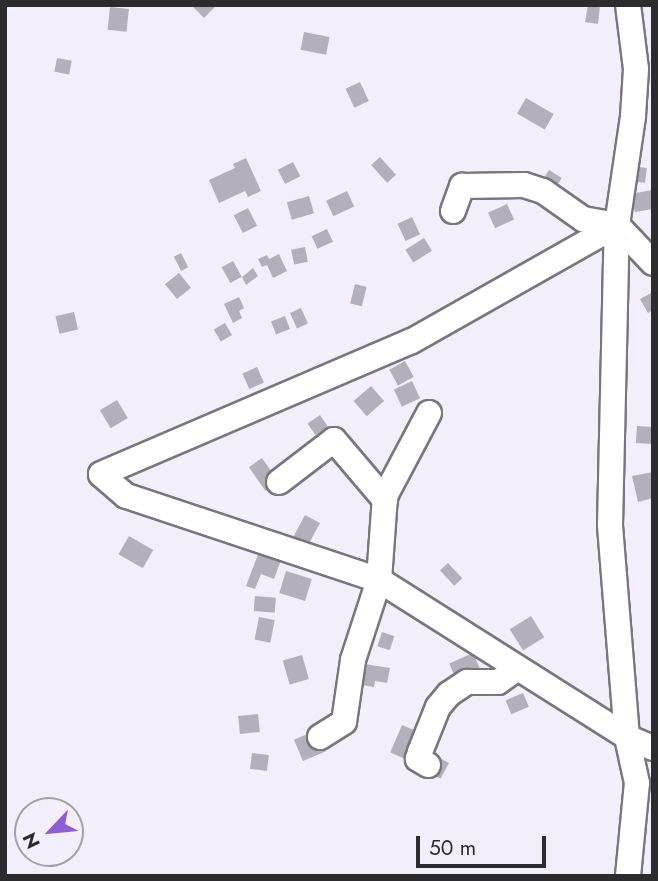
<!DOCTYPE html>
<html>
<head>
<meta charset="utf-8">
<style>
  body { margin:0 }
  #map { position:relative; width:658px; height:881px; overflow:hidden; background:#f2eefa; font-family:Jost,sans-serif }
  div>[style] { position:absolute }
  .building>* { inset:0; background:#b3b0bb; transform-origin:0 0 }
  .roads { filter:drop-shadow(2px 0 #797680) drop-shadow(-2px 0 #797680) drop-shadow(0 2px #797680) drop-shadow(0 -2px #797680) }
  .minor>* { height:24px; margin:-12px; padding:0 12px; transform-origin:12px; border-radius:12px; background:#fff }
  span { translate:-50% -50%; white-space:nowrap; text-align:center; line-height:1.15; -webkit-text-stroke:5px #f2eefa; paint-order:stroke }
  .frame { position:absolute; inset:0; border:7px solid #2c2b2f; pointer-events:none }
  .north { position:absolute; left:14px; top:797px; width:70px; height:70px; box-sizing:border-box; background:#f2eefa; border:2px solid #a3a0a9; border-radius:50%; rotate:244deg; font-size:19px; font-weight:700; line-height:28px; text-align:center; color:#2c2b2f }
  .north::after { content:''; display:block; margin:auto; width:24px; height:32px; background:#8d5dd6; clip-path:polygon(50% 0,100% 100%,50% 72%,0 100%) }
  .scale { position:absolute; left:416px; top:836px; width:130px; height:32px; box-sizing:border-box; border:4px solid #2c2b2f; border-top:0; padding-left:9px; font-size:21px; line-height:24px; white-space:nowrap; color:#2c2b2f; -webkit-text-stroke:5px #f2eefa; paint-order:stroke }
</style>
</head>
<body>
<div id="map">
  <div class="building">
    <i style="clip-path:polygon(191px 5px,217px 5px,204px 18px)"></i>
    <i style="clip-path:polygon(588px 5px,600px 5px,598px 24px,585px 22px)"></i>
    <i style="left:110px;top:7px;width:19px;height:23px;rotate:6deg"></i>
    <i style="left:304px;top:32px;width:26px;height:18px;rotate:11deg"></i>
    <i style="left:57px;top:58px;width:15px;height:14px;rotate:11deg"></i>
    <i style="left:360px;top:82px;width:21px;height:16px;rotate:65deg"></i>
    <i style="left:526px;top:98px;width:32px;height:18px;rotate:30deg"></i>
    <i style="left:380px;top:157px;width:24px;height:12px;rotate:48deg"></i>
    <i style="clip-path:polygon(246px 158px,261px 191px,248px 197px,245px 191px,219px 203px,209px 180px,235px 168px,233px 164px)"></i>
    <i style="left:293px;top:162px;width:16px;height:17px;rotate:63deg"></i>
    <i style="left:631px;top:166px;width:16px;height:15px;rotate:7deg"></i>
    <i style="left:549px;top:170px;width:15px;height:12px;rotate:32deg"></i>
    <i style="clip-path:polygon(652px 190px,653px 209px,635px 212px,631px 194px)"></i>
    <i style="left:347px;top:191px;width:17px;height:23px;rotate:65deg"></i>
    <i style="left:309px;top:196px;width:18px;height:23px;rotate:74deg"></i>
    <i style="left:507px;top:204px;width:17px;height:21px;rotate:65deg"></i>
    <i style="left:248px;top:208px;width:20px;height:16px;rotate:63deg"></i>
    <i style="left:412px;top:217px;width:19px;height:16px;rotate:65deg"></i>
    <i style="left:327px;top:229px;width:14px;height:17px;rotate:65deg"></i>
    <i style="left:424px;top:238px;width:15px;height:22px;rotate:58deg"></i>
    <i style="left:305px;top:247px;width:15px;height:14px;rotate:79deg"></i>
    <i style="left:181px;top:253px;width:16px;height:8px;rotate:63deg"></i>
    <i style="clip-path:polygon(279px 254px,287px 271px,273px 278px,267px 265px,262px 267px,258px 259px,267px 255px,269px 259px)"></i>
    <i style="left:233px;top:261px;width:18px;height:13px;rotate:61deg"></i>
    <i style="clip-path:polygon(253px 268px,258px 276px,246px 285px,242px 277px)"></i>
    <i style="left:179px;top:273px;width:19px;height:18px;rotate:51deg"></i>
    <i style="left:355px;top:284px;width:12px;height:20px;rotate:14deg"></i>
    <i style="clip-path:polygon(653px 292px,653px 310px,648px 313px,640px 299px)"></i>
    <i style="clip-path:polygon(239px 297px,244px 308px,239px 311px,242px 318px,233px 323px,224px 304px)"></i>
    <i style="left:301px;top:308px;width:17px;height:12px;rotate:66deg"></i>
    <i style="left:74px;top:312px;width:18px;height:19px;rotate:77deg"></i>
    <i style="left:285px;top:316px;width:14px;height:15px;rotate:69deg"></i>
    <i style="left:225px;top:323px;width:14px;height:13px;rotate:60deg"></i>
    <i style="left:405px;top:361px;width:18px;height:18px;rotate:61deg"></i>
    <i style="left:257px;top:367px;width:17px;height:16px;rotate:66deg"></i>
    <i style="left:412px;top:381px;width:19px;height:20px;rotate:65deg"></i>
    <i style="left:371px;top:386px;width:20px;height:23px;rotate:49deg"></i>
    <i style="left:117px;top:400px;width:21px;height:20px;rotate:59deg"></i>
    <i style="left:320px;top:415px;width:14px;height:15px;rotate:56deg"></i>
    <i style="left:637px;top:426px;width:16px;height:17px;rotate:4deg"></i>
    <i style="left:262px;top:458px;width:29px;height:16px;rotate:55deg"></i>
    <i style="clip-path:polygon(653px 472px,653px 498px,638px 502px,632px 476px)"></i>
    <i style="left:305px;top:515px;width:17px;height:25px;rotate:28deg"></i>
    <i style="left:129px;top:536px;width:28px;height:21px;rotate:30deg"></i>
    <i style="clip-path:polygon(259px 552px,281px 560px,274px 579px,261px 574px,255px 589px,246px 586px)"></i>
    <i style="left:448px;top:563px;width:21px;height:11px;rotate:47deg"></i>
    <i style="left:286px;top:571px;width:27px;height:23px;rotate:17deg"></i>
    <i style="left:255px;top:596px;width:21px;height:15px;rotate:5deg"></i>
    <i style="left:531px;top:616px;width:25px;height:25px;rotate:58deg"></i>
    <i style="left:259px;top:617px;width:16px;height:23px;rotate:11deg"></i>
    <i style="left:382px;top:632px;width:13px;height:15px;rotate:18deg"></i>
    <i style="left:473px;top:653px;width:24px;height:26px;rotate:66deg"></i>
    <i style="left:302px;top:655px;width:25px;height:20px;rotate:74deg"></i>
    <i style="clip-path:polygon(365px 664px,390px 668px,387px 683px,375px 681px,374px 687px,362px 685px)"></i>
    <i style="left:523px;top:693px;width:15px;height:19px;rotate:67deg"></i>
    <i style="left:258px;top:714px;width:18px;height:20px;rotate:84deg"></i>
    <i style="left:402px;top:725px;width:15px;height:30px;rotate:23deg"></i>
    <i style="left:317px;top:730px;width:23px;height:25px;rotate:67deg"></i>
    <i style="left:252px;top:753px;width:17px;height:16px;rotate:7deg"></i>
    <i style="left:434px;top:755px;width:17px;height:18px;rotate:28deg"></i>
  </div>
  <div class="roads">
    <div class="minor">
      <i style="left:453px;top:211px;width:27px;rotate:-70deg"></i>
      <i style="left:462px;top:186px;width:62px;rotate:-0.9deg"></i>
      <i style="left:524px;top:185px;width:20px;rotate:18deg"></i>
      <i style="left:543px;top:191px;width:49px;rotate:35deg"></i>
      <i style="left:583px;top:219px;width:35px;rotate:10deg"></i>
      <i style="left:617px;top:225px;width:52px;rotate:46.5deg"></i>
      <i style="left:429px;top:413px;width:94px;rotate:117.9deg"></i>
      <i style="left:385px;top:496px;width:84px;rotate:94.1deg"></i>
      <i style="left:379px;top:580px;width:294px;rotate:32.3deg"></i>
      <i style="left:627px;top:737px;width:28px;rotate:23deg"></i>
      <i style="left:279px;top:482px;width:69px;rotate:-37.4deg"></i>
      <i style="left:334px;top:440px;width:79px;rotate:49.6deg"></i>
      <i style="left:320px;top:737px;width:28px;rotate:-32deg"></i>
      <i style="left:344px;top:722px;width:63px;rotate:-81.7deg"></i>
      <i style="left:353px;top:660px;width:84px;rotate:-72deg"></i>
      <i style="left:379px;top:580px;width:267px;rotate:-161.6deg"></i>
      <i style="left:126px;top:496px;width:33px;rotate:-139deg"></i>
      <i style="left:101px;top:474px;width:338px;rotate:-23.2deg"></i>
      <i style="left:412px;top:341px;width:236px;rotate:-29.5deg"></i>
      <i style="left:428px;top:765px;width:12px;rotate:-149deg"></i>
      <i style="left:418px;top:759px;width:7px;rotate:-74deg"></i>
      <i style="left:420px;top:752px;width:48px;rotate:-68.2deg"></i>
      <i style="left:438px;top:707px;width:17px;rotate:-50deg"></i>
      <i style="left:449px;top:694px;width:22px;rotate:-34deg"></i>
      <i style="left:467px;top:682px;width:31px"></i>
      <i style="left:498px;top:682px;width:24px;rotate:-35deg"></i>
      <i style="left:628px;top:876px;width:93px;rotate:-84.5deg"></i>
      <i style="left:637px;top:783px;width:47px;rotate:-102.3deg"></i>
      <i style="left:627px;top:737px;width:213px;rotate:-94.6deg"></i>
      <i style="left:610px;top:525px;width:300px;rotate:-88.7deg"></i>
      <i style="left:617px;top:225px;width:110px;rotate:-81.6deg"></i>
      <i style="left:633px;top:116px;width:47px;rotate:-86.3deg"></i>
      <i style="left:636px;top:69px;width:64px;rotate:-97.1deg"></i>
    </div>
  </div>
  <div class="frame"></div>
  <div class="north">N</div>
  <div class="scale">50 m</div>
</div>
</body>
</html>
